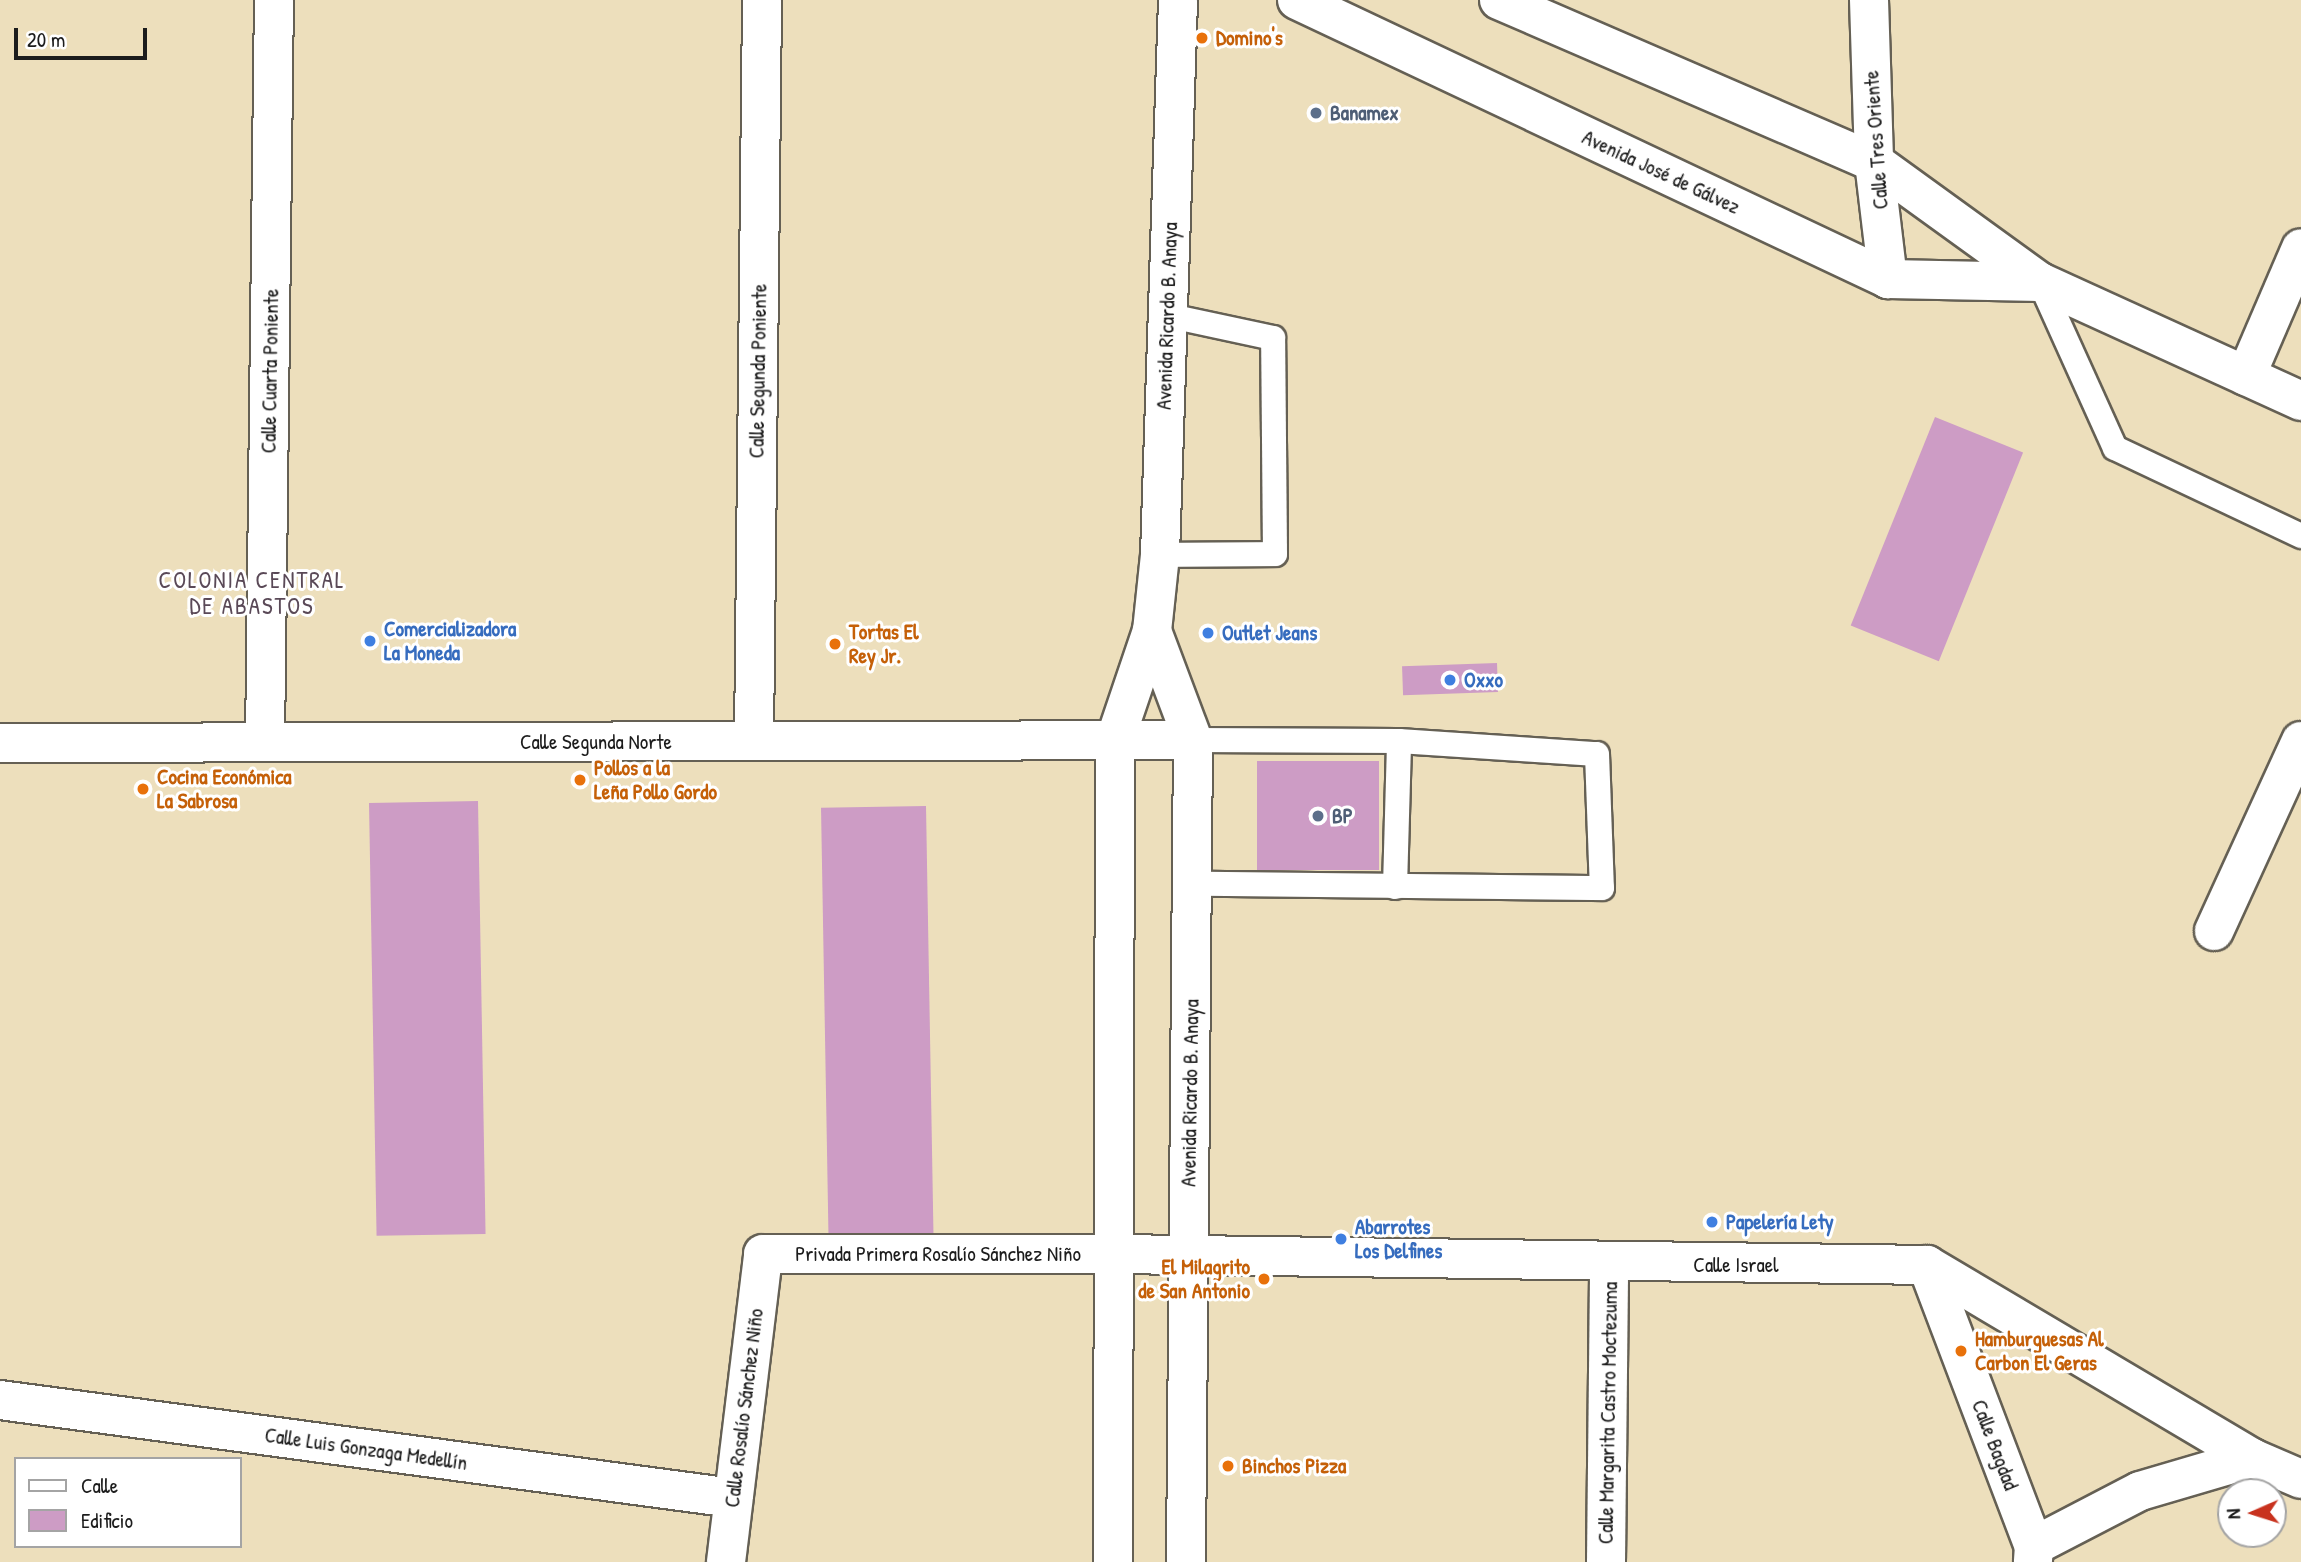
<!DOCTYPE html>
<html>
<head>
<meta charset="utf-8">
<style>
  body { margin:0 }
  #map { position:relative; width:2301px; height:1562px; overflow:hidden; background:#eddfbc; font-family:"Patrick Hand",sans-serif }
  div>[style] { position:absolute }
  .building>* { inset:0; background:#cd9cc5; transform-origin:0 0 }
  .roads { filter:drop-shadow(2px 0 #656054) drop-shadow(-2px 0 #656054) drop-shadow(0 2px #656054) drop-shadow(0 -2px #656054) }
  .service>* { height:24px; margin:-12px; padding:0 12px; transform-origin:12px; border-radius:12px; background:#fff }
  .minor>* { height:38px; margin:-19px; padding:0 19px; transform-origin:19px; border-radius:19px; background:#fff }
  .tertiary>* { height:38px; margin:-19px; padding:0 19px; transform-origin:19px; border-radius:19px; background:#fff }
  .secondary>* { height:38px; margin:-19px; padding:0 19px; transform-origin:19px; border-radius:19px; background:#fff }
  .dots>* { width:19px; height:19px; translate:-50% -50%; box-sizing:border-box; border:4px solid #fff; border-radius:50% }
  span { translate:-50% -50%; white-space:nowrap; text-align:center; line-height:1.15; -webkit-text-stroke:6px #fff; paint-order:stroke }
  .food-label { font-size:21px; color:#c56008; font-weight:700 }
  .left { translate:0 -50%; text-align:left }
  .right { translate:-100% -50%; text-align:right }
  .service-label { font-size:21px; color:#4e5e75; font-weight:700 }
  .street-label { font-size:21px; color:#1c1c1c }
  .shop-label { font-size:21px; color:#366cbe; font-weight:700 }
  .neighbourhood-label { font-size:23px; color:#5a4957; letter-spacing:2px }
  .legend { position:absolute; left:14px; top:1457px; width:228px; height:91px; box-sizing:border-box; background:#fff; border:2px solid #a4a4a4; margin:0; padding:9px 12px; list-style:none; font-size:21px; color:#1c1c1c }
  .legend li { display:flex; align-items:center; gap:14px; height:35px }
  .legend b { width:35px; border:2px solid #a4a4a4 }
  .north { position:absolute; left:2217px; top:1478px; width:70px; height:70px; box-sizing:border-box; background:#fff; border:2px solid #a4a4a4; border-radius:50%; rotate:267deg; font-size:19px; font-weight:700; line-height:28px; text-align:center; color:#1c1c1c }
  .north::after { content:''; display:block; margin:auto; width:24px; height:32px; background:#c8321e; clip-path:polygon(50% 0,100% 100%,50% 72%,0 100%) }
  .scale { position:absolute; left:14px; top:28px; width:133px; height:32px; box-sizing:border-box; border:4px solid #1c1c1c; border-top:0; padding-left:9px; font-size:21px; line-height:24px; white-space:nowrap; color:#1c1c1c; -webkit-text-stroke:5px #fff; paint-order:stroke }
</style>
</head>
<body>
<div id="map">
  <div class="building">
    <i style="left:1935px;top:417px;width:95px;height:225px;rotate:22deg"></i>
    <i style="left:1497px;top:663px;width:29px;height:95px;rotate:88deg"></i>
    <i style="left:1257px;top:761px;width:122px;height:109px"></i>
    <i style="left:478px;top:801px;width:433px;height:109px;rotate:89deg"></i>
    <i style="left:926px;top:806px;width:433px;height:105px;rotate:89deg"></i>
  </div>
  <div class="roads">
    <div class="service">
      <i style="left:2040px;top:282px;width:182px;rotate:65.7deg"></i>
      <i style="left:2115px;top:448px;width:206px;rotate:25.3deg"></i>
      <i style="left:1160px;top:555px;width:115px;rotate:-0.5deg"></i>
      <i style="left:1275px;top:554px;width:216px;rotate:-90.5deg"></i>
      <i style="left:1273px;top:338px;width:109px;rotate:-167.9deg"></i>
      <i style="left:1193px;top:740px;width:206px;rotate:0.3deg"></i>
      <i style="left:1399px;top:741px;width:198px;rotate:3.8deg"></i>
      <i style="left:1597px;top:754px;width:134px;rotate:87.9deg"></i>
      <i style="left:1602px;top:888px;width:409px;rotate:-179.4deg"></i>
      <i style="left:1395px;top:887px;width:146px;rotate:-88.4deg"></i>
    </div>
    <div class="minor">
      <i style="left:1869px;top:0;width:162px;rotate:88.2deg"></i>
      <i style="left:1874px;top:162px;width:118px;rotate:83.2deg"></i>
      <i style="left:2246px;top:376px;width:139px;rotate:-66.7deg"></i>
      <i style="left:754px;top:741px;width:741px;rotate:-89.38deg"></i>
      <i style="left:265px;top:742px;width:742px;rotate:-89.31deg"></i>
      <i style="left:0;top:743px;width:1193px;rotate:-0.14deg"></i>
      <i style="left:2214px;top:931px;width:209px;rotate:-65.4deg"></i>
      <i style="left:1927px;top:1265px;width:301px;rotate:69.2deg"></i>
      <i style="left:2034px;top:1546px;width:16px;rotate:94deg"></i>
      <i style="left:0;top:1400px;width:740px;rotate:7.62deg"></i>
      <i style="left:2034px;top:1546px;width:119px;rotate:-27.4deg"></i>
      <i style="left:2140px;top:1491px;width:117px;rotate:-16.4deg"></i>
      <i style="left:726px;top:1562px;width:310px;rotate:-83.1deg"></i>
      <i style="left:763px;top:1254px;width:350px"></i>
      <i style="left:1606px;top:1562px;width:298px;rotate:-89.4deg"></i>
    </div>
    <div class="tertiary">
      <i style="left:1113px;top:1254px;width:814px;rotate:0.77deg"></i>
      <i style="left:1927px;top:1265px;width:378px;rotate:30.7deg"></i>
      <i style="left:2252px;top:1458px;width:53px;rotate:23.2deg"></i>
    </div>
    <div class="secondary">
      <i style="left:1297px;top:0;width:654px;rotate:25.27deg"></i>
      <i style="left:1888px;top:279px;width:152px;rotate:1.1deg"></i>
      <i style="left:1499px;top:0;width:408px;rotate:23.4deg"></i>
      <i style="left:1874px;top:162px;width:205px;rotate:35.9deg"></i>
      <i style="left:2040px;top:282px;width:287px;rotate:24.5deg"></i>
      <i style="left:1152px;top:631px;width:116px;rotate:69.4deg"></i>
      <i style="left:1193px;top:740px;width:822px;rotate:90.49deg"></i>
      <i style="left:1113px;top:1562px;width:822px;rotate:-89.86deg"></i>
      <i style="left:1115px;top:740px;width:115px;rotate:-71.3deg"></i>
      <i style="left:1152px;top:631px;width:76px;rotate:-84deg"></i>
      <i style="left:1160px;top:555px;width:555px;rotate:-88.14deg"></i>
    </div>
  </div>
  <div class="dots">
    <i style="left:1202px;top:38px;background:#e8710a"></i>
    <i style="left:1316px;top:113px;background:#5c6f8a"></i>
    <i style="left:1208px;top:633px;background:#3f7fe0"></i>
    <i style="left:370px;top:641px;background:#3f7fe0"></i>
    <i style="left:835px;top:644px;background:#e8710a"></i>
    <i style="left:1450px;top:680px;background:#3f7fe0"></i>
    <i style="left:580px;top:780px;background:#e8710a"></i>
    <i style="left:143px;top:789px;background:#e8710a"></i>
    <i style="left:1318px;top:816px;background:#5c6f8a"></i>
    <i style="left:1712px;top:1222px;background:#3f7fe0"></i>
    <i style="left:1341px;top:1239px;background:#3f7fe0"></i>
    <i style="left:1264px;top:1279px;background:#e8710a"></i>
    <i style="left:1961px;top:1351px;background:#e8710a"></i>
    <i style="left:1228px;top:1466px;background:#e8710a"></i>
  </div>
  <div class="food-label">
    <span class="left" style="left:1216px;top:38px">Domino's</span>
    <span class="left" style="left:849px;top:644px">Tortas El<br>Rey Jr.</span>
    <span class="left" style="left:594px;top:780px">Pollos a la<br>Leña Pollo Gordo</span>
    <span class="left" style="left:157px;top:789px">Cocina Económica<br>La Sabrosa</span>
    <span class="right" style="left:1250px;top:1279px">El Milagrito<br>de San Antonio</span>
    <span class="left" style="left:1975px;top:1351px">Hamburguesas Al<br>Carbon El Geras</span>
    <span class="left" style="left:1242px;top:1466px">Binchos Pizza</span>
  </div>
  <div class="service-label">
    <span class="left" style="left:1330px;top:113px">Banamex</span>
    <span class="left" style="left:1332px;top:816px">BP</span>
  </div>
  <div class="street-label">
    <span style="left:1876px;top:140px;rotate:-94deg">Calle Tres Oriente</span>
    <span style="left:1661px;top:172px;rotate:25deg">Avenida José de Gálvez</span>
    <span style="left:1167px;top:316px;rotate:-88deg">Avenida Ricardo B. Anaya</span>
    <span style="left:270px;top:371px;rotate:-89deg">Calle Cuarta Poniente</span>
    <span style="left:758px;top:371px;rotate:-89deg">Calle Segunda Poniente</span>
    <span style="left:596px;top:742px">Calle Segunda Norte</span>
    <span style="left:1190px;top:1093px;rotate:-89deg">Avenida Ricardo B. Anaya</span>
    <span style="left:938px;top:1254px">Privada Primera Rosalío Sánchez Niño</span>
    <span style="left:1736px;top:1265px">Calle Israel</span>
    <span style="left:744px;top:1408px;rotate:-83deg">Calle Rosalío Sánchez Niño</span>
    <span style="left:1608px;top:1413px;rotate:-89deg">Calle Margarita Castro Moctezuma</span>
    <span style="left:1995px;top:1445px;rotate:69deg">Calle Bagdad</span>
    <span style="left:366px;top:1449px;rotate:8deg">Calle Luis Gonzaga Medellín</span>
  </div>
  <div class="shop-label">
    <span class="left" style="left:384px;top:641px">Comercializadora<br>La Moneda</span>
    <span class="left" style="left:1222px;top:633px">Outlet Jeans</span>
    <span class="left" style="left:1464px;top:680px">Oxxo</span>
    <span class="left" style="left:1726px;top:1222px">Papelería Lety</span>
    <span class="left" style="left:1355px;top:1239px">Abarrotes<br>Los Delfines</span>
  </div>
  <div class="neighbourhood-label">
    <span style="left:252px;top:593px">COLONIA CENTRAL<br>DE ABASTOS</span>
  </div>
  <ul class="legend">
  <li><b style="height:9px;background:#fff"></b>Calle</li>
  <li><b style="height:19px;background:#cd9cc5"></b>Edificio</li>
  </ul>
  <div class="north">N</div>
  <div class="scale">20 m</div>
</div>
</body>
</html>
